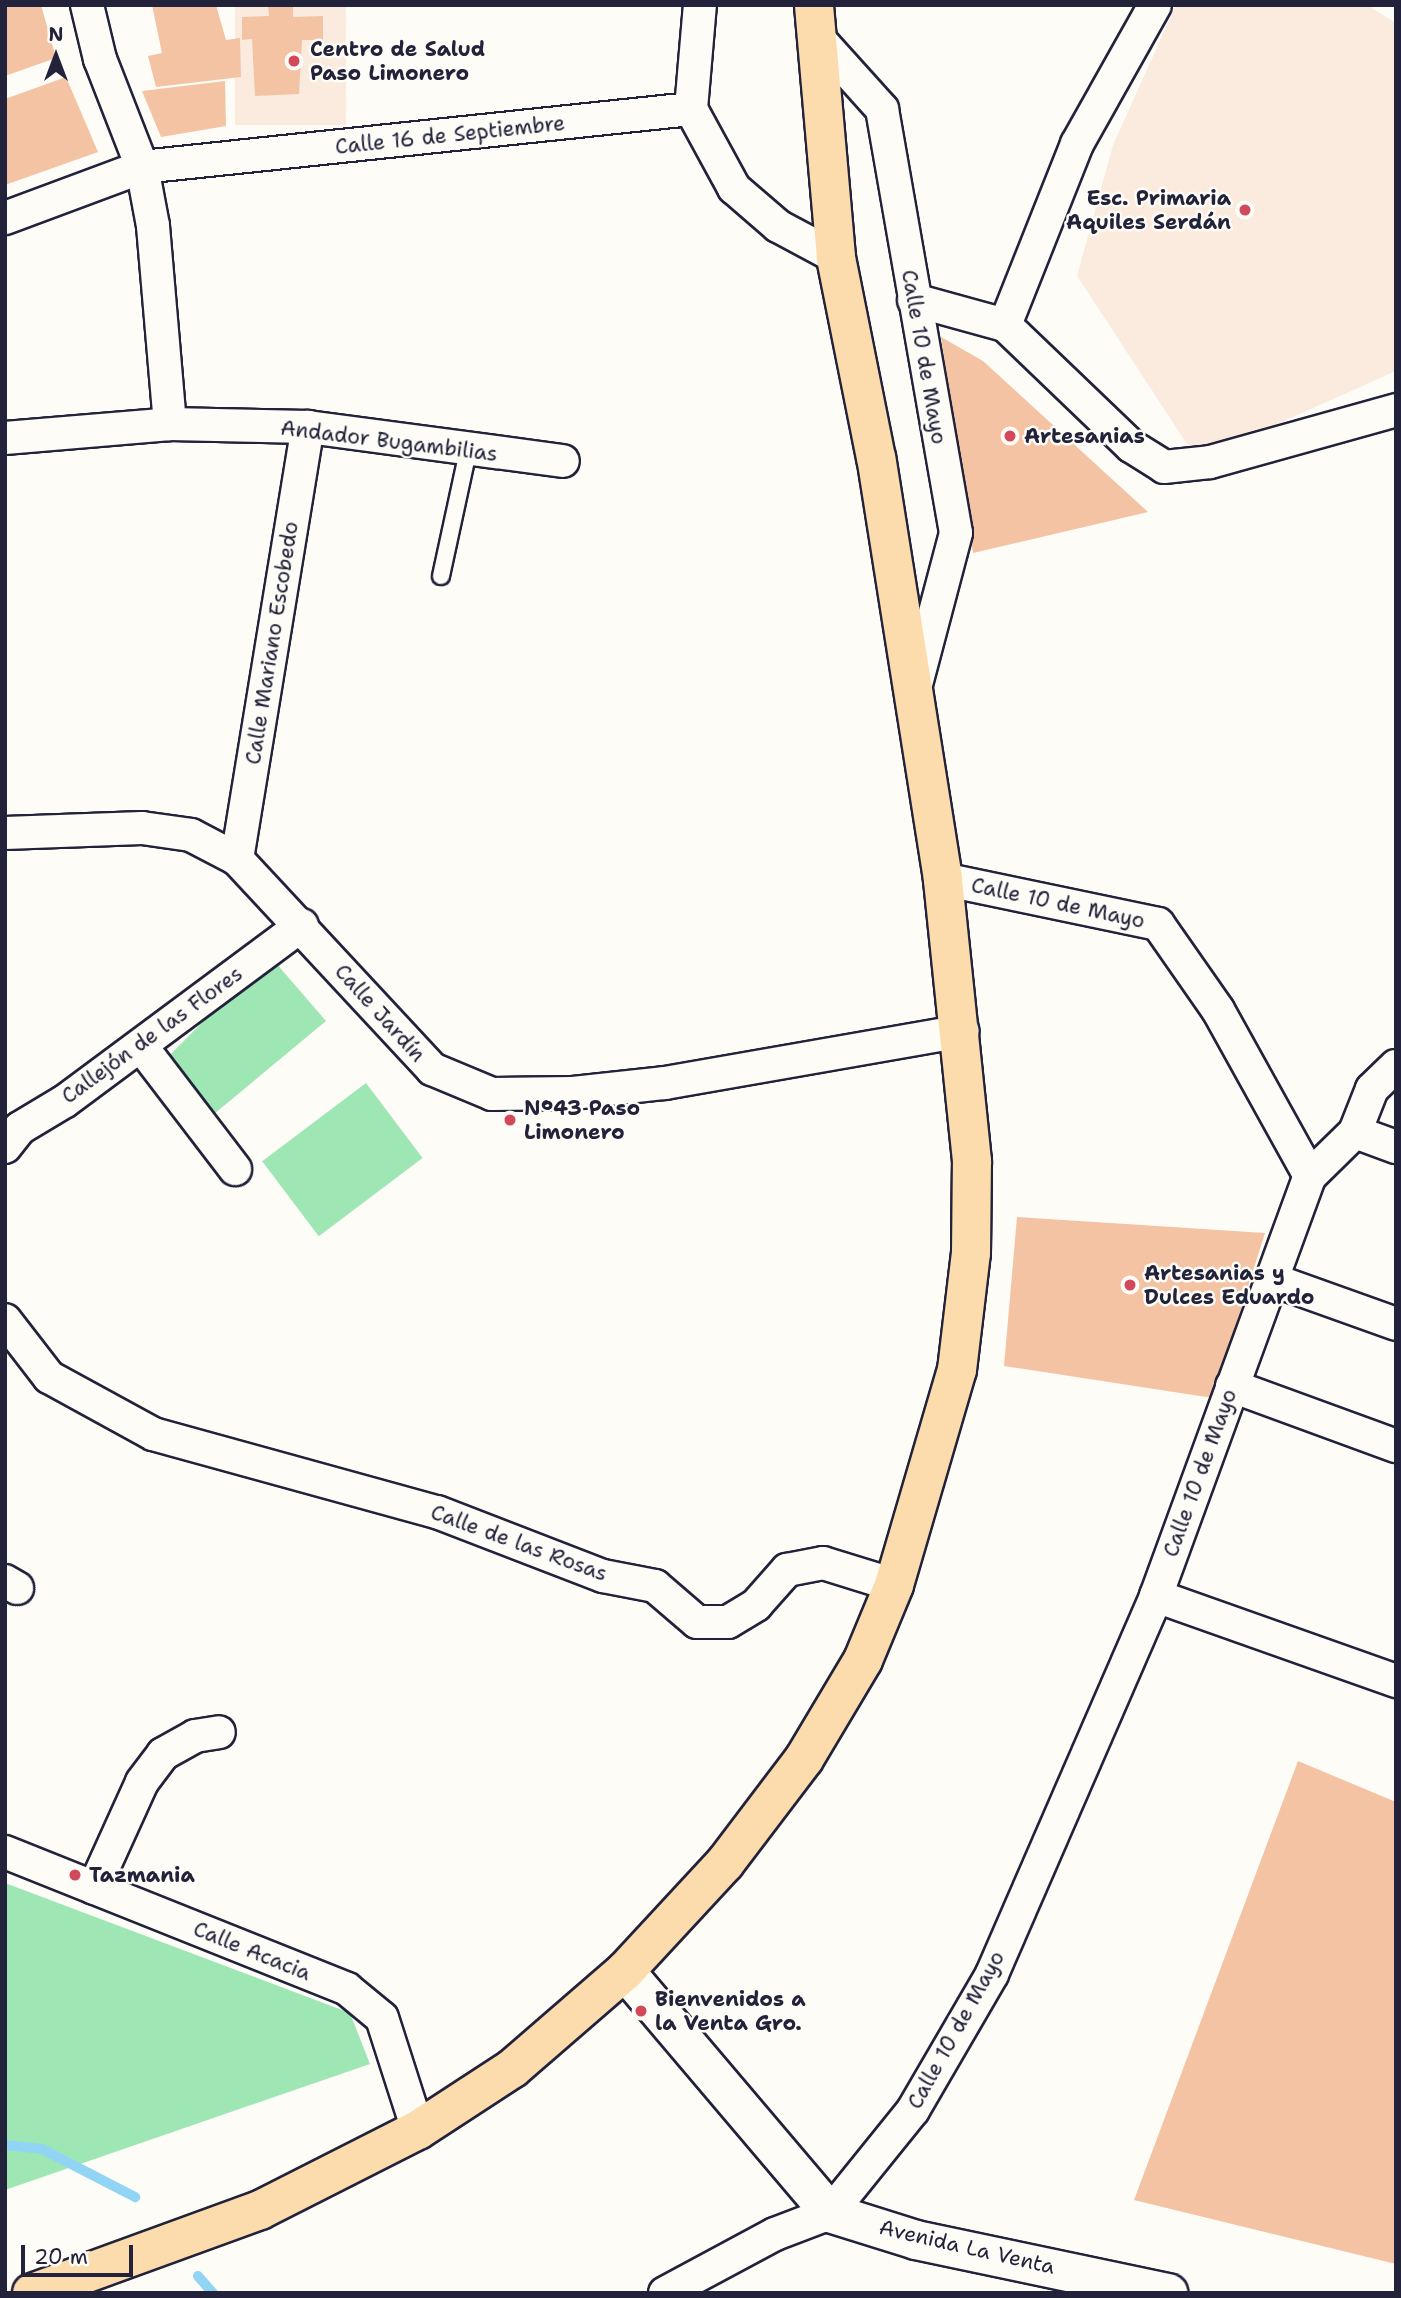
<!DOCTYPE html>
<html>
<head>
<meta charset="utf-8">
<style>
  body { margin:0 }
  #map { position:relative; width:1401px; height:2298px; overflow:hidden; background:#fdfcf7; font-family:"Shantell Sans",sans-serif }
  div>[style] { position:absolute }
  .built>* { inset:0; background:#faebde; transform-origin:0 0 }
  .green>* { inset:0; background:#9ee7b5; transform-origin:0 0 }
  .stream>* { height:10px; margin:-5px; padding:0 5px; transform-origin:5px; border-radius:5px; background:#91d4f3 }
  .building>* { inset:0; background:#f4c3a4 }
  .roads { filter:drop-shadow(2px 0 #22223b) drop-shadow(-2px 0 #22223b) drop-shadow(0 2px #22223b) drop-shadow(0 -2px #22223b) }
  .lane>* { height:16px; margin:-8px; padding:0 8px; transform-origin:8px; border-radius:8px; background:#fdfcf7 }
  .street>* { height:32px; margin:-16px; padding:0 16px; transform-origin:16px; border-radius:16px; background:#fdfcf7 }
  .secondary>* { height:38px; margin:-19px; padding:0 19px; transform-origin:19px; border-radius:19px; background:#fdfcf7 }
  .highway>* { height:38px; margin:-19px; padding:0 19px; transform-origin:19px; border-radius:19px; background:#fcdcac }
  .dots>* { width:19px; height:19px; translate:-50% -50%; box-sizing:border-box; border:4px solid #fdfcf7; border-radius:50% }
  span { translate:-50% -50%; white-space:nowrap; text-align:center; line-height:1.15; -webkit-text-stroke:5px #fdfcf7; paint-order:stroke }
  .poi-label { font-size:21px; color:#22223b; font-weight:700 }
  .left { translate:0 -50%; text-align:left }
  .right { translate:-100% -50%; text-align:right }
  .street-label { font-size:21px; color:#22223b }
  .frame { position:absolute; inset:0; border:7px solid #22223b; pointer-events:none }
  .north { position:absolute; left:21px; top:21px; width:70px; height:70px; -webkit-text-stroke:5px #fdfcf7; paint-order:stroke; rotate:0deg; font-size:19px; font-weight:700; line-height:28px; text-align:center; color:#22223b }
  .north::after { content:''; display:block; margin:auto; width:24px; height:32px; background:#22223b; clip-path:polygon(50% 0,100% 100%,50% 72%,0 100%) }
  .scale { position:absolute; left:21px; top:2245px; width:112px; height:32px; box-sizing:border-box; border:4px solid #22223b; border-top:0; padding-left:9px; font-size:21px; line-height:24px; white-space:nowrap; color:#22223b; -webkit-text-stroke:5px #fdfcf7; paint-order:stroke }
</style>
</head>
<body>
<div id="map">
  <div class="built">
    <i style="left:235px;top:5px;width:111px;height:120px"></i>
    <i style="clip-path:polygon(1176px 5px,1367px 5px,1396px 23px,1396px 371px,1219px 450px,1191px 450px,1077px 276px,1113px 145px)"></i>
  </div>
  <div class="green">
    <i style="clip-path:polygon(269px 955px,326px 1021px,214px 1114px,164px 1061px)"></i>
    <i style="left:366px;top:1083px;width:94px;height:130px;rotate:53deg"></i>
    <i style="clip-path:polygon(5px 1883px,350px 2013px,370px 2064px,5px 2190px)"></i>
  </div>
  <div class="stream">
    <i style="left:5px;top:2145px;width:37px;rotate:6deg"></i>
    <i style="left:42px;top:2149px;width:105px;rotate:27.3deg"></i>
    <i style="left:198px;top:2276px;width:23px;rotate:49deg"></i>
  </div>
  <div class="building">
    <i style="clip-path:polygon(5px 5px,41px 5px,56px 58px,5px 76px)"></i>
    <i style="clip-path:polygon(152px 5px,216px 5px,226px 40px,240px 38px,241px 77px,156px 87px,148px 56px,162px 53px)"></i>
    <i style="clip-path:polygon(268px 5px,293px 5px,293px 17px,323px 16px,323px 40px,302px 40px,299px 94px,255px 96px,252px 39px,242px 40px,242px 17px,269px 16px)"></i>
    <i style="clip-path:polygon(66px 77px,98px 152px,5px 185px,5px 99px)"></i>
    <i style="clip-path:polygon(225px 81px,226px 126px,161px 137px,142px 91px)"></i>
    <i style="clip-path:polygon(941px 337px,983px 361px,1148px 512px,973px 553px)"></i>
    <i style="clip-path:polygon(1017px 1217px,1265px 1233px,1213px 1398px,1004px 1366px)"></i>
    <i style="clip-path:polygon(1298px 1761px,1396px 1802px,1396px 2264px,1134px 2200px)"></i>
  </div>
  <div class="roads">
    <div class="lane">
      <i style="left:441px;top:576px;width:128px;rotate:-77.8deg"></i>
    </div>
    <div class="street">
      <i style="left:87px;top:5px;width:56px;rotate:76.5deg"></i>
      <i style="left:100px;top:59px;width:116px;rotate:68.7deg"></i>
      <i style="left:142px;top:167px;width:60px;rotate:79.4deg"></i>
      <i style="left:153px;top:226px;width:199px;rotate:85.1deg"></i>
      <i style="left:818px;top:38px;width:96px;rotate:48deg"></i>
      <i style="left:882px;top:109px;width:430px;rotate:80.1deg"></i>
      <i style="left:956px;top:533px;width:160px;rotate:104.8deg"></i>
      <i style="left:691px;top:109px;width:90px;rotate:61.4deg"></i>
      <i style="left:734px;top:188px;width:58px;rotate:40.8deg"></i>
      <i style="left:778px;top:226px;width:66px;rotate:28.1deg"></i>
      <i style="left:691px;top:109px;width:104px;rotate:-85.1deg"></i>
      <i style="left:5px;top:218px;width:146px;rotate:-20.4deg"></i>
      <i style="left:142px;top:167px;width:552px;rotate:-6.03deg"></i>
      <i style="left:914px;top:300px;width:94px;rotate:15.4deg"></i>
      <i style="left:1005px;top:325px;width:175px;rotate:43.8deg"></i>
      <i style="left:1131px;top:446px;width:39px;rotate:32deg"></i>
      <i style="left:1164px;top:467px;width:46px;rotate:-6.2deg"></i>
      <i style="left:1210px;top:462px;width:193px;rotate:-15.6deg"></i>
      <i style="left:1005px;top:325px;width:195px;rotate:-68.3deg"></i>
      <i style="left:1077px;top:144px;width:159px;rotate:-60.7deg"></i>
      <i style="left:5px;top:438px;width:166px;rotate:-4.8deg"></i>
      <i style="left:170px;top:424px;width:138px;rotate:1.2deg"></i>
      <i style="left:308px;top:427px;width:257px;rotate:7.6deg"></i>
      <i style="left:5px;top:833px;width:137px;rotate:-2.1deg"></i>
      <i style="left:142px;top:828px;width:49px;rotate:8.1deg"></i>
      <i style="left:191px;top:835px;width:52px;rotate:27.6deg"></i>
      <i style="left:237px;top:859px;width:287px;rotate:47.1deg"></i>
      <i style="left:432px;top:1069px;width:65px;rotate:22.6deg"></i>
      <i style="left:492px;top:1094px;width:81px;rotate:-0.7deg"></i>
      <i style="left:573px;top:1093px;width:93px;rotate:-6.2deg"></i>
      <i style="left:665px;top:1083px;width:302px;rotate:-9.9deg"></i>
      <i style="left:237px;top:859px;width:438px;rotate:-80.7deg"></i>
      <i style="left:141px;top:1046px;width:155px;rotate:52.6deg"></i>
      <i style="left:1355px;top:1132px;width:46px;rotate:-68.4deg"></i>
      <i style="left:1372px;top:1089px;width:33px;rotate:-44deg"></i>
      <i style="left:5px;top:1147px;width:24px;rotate:-52deg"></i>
      <i style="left:20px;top:1128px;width:52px;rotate:-31deg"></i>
      <i style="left:65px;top:1101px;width:295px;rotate:-36.6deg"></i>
      <i style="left:1310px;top:1176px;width:63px;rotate:-44.4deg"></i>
      <i style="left:1355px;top:1132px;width:44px;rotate:20.1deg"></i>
      <i style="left:1276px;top:1281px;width:127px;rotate:19.7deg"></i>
      <i style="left:5px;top:1320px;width:72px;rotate:52.3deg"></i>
      <i style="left:49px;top:1377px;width:119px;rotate:28.7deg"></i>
      <i style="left:153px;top:1434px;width:295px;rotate:15.4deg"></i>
      <i style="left:437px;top:1512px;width:178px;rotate:21.1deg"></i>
      <i style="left:603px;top:1576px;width:53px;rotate:10.9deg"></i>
      <i style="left:655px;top:1586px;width:55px;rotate:40.6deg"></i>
      <i style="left:697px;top:1622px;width:31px"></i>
      <i style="left:728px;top:1622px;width:33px;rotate:-31deg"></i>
      <i style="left:756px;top:1605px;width:47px;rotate:-48.5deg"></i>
      <i style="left:787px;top:1570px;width:37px;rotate:-11deg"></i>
      <i style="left:823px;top:1563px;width:74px;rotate:17.2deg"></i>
      <i style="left:1232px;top:1386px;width:175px;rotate:20.1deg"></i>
      <i style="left:5px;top:1581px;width:14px;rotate:30deg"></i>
      <i style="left:1156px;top:1596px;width:255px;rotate:19.5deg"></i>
      <i style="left:5px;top:1852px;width:368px;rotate:21.8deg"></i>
      <i style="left:347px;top:1989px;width:45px;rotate:39.6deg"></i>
      <i style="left:382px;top:2018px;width:118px;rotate:72.2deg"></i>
      <i style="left:94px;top:1888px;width:116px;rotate:-65.6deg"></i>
      <i style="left:142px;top:1782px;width:35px;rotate:-53deg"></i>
      <i style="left:163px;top:1754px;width:37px;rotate:-29deg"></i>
      <i style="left:195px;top:1736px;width:24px;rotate:-9deg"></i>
      <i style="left:665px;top:2293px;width:125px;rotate:-28.2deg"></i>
      <i style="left:775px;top:2234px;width:59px;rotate:-20.9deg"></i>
      <i style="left:830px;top:2213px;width:132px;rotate:-51.1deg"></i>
      <i style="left:913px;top:2110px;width:157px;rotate:-59.8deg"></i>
      <i style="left:992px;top:1974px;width:412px;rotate:-66.5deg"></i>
      <i style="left:1156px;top:1596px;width:447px;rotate:-69.9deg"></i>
      <i style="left:1310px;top:1176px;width:190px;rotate:-119deg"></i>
      <i style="left:1218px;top:1010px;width:105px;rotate:-124.9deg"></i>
      <i style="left:1158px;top:924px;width:220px;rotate:-168.2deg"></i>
    </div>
    <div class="secondary">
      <i style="left:625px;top:1971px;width:317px;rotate:49.7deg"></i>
      <i style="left:830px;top:2213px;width:90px;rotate:17.4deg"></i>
      <i style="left:916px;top:2240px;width:258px;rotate:11.9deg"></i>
    </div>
    <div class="highway">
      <i style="left:32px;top:2293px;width:243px;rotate:-20deg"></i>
      <i style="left:260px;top:2210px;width:177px;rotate:-26.9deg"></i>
      <i style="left:418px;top:2130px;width:113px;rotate:-33.1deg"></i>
      <i style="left:513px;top:2068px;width:148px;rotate:-40.9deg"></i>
      <i style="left:625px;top:1971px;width:147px;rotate:-47.2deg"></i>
      <i style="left:725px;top:1863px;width:131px;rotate:-52.8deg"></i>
      <i style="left:804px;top:1759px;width:115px;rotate:-59.2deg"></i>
      <i style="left:863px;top:1660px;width:81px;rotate:-67.5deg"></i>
      <i style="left:894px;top:1585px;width:224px;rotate:-73.7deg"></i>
      <i style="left:957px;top:1370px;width:118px;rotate:-83.2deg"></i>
      <i style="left:971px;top:1253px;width:92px;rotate:-89.4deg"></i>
      <i style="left:972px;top:1161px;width:283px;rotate:-95.9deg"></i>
      <i style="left:943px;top:879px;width:426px;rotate:-99deg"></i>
      <i style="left:876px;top:458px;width:205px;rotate:-101.3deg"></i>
      <i style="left:836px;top:257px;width:253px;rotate:-95deg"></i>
    </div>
  </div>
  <div class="dots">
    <i style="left:294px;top:61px;background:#d1495b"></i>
    <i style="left:1245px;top:210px;background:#d1495b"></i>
    <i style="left:1010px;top:436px;background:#d1495b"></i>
    <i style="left:510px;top:1120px;background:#d1495b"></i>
    <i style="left:1130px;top:1285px;background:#d1495b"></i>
    <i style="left:75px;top:1875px;background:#d1495b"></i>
    <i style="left:641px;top:2011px;background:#d1495b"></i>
  </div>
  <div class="poi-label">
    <span class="left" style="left:310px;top:61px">Centro de Salud<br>Paso Limonero</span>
    <span class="right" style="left:1231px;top:210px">Esc. Primaria<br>Aquiles Serdán</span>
    <span class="left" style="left:1024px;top:436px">Artesanias</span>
    <span class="left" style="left:524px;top:1120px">N°43 Paso<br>Limonero</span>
    <span class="left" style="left:1144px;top:1285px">Artesanias y<br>Dulces Eduardo</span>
    <span class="left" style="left:89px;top:1875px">Tazmania</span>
    <span class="left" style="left:655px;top:2011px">Bienvenidos a<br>la Venta Gro.</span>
  </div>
  <div class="street-label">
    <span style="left:450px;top:135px;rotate:-6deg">Calle 16 de Septiembre</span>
    <span style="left:924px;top:357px;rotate:80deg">Calle 10 de Mayo</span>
    <span style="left:389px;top:441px;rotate:7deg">Andador Bugambilias</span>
    <span style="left:272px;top:643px;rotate:-81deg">Calle Mariano Escobedo</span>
    <span style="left:1058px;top:903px;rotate:12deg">Calle 10 de Mayo</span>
    <span style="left:380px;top:1013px;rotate:48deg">Calle Jardín</span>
    <span style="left:152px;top:1035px;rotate:-36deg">Callejón de las Flores</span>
    <span style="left:1200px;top:1473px;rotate:-70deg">Calle 10 de Mayo</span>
    <span style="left:519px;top:1543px;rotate:20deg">Calle de las Rosas</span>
    <span style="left:252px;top:1951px;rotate:22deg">Calle Acacia</span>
    <span style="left:956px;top:2030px;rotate:-61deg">Calle 10 de Mayo</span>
    <span style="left:967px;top:2247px;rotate:13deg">Avenida La Venta</span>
  </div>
  <div class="frame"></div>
  <div class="north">N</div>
  <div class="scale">20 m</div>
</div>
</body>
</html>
